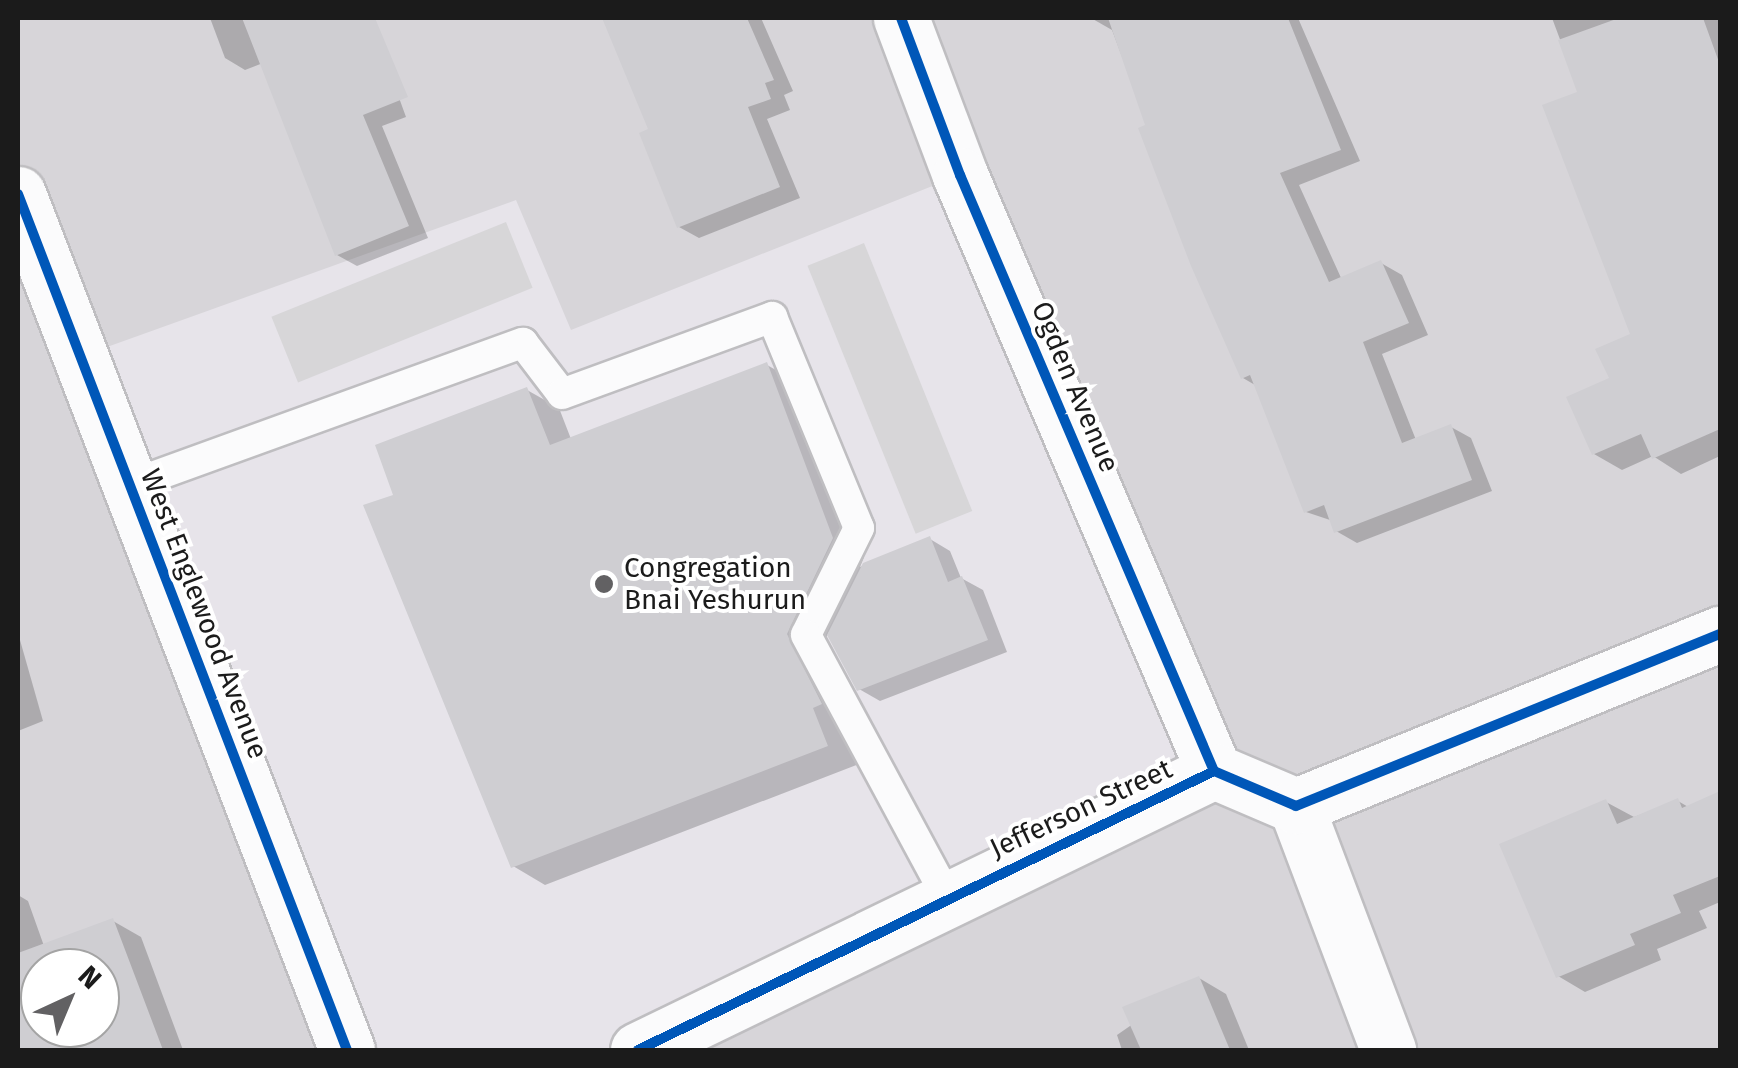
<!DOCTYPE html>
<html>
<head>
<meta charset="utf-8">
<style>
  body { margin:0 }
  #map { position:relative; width:1738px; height:1068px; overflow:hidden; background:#e7e4ea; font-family:"Fira Sans",sans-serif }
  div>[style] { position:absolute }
  .residential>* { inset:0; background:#d7d5d9 }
  .parking>* { inset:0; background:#d7d6d8; transform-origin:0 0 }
  .shadow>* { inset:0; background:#0003 }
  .building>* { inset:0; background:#cfced2 }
  .roads { filter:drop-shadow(2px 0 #bfbec1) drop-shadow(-2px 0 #bfbec1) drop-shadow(0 2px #bfbec1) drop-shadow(0 -2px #bfbec1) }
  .lane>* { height:30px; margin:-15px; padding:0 15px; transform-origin:15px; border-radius:15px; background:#fbfbfc }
  .street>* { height:55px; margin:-27.5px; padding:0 27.5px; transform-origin:27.5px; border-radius:27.5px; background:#fbfbfc }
  .cycleway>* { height:10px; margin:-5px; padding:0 5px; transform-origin:5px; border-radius:5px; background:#0057b8 }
  .dots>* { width:28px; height:28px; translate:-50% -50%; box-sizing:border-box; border:5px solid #fff; border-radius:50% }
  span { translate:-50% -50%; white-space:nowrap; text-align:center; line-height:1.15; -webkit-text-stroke:8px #fff; paint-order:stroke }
  .street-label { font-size:28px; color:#1b1b1b }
  .poi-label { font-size:28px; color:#1b1b1b }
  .left { translate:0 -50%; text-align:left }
  .frame { position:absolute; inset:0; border:20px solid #1b1b1b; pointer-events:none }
  .north { position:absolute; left:20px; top:948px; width:100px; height:100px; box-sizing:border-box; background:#fff; border:2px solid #a4a4a4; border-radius:50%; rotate:44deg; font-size:28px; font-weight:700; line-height:40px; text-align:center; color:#1b1b1b }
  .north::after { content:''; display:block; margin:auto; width:35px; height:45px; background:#626163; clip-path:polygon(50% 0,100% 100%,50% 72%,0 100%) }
</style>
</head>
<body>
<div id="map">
  <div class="residential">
    <i style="clip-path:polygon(evenodd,18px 18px,1720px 18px,1720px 1050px,638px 1050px,1214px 771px,960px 175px,571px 330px,516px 200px,82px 356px,347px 1050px,18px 1050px,18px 18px,40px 968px,100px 968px,100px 1028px,40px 1028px,40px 968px)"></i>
  </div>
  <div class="parking">
    <i style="left:506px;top:222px;width:71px;height:253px;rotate:68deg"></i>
    <i style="left:864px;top:243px;width:289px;height:61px;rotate:68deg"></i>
  </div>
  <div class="shadow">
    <i style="clip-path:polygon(210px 18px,370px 18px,406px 117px,382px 126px,428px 238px,357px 266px,337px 255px,263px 63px,245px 70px,225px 58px)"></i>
    <i style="clip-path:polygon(605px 18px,761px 18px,793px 91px,784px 95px,790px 110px,767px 119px,800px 198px,699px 238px,679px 227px,652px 131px)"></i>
    <i style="clip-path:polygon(1091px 18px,1298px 18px,1360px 161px,1299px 185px,1342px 280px,1381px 263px,1402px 275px,1428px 335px,1382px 354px,1416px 440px,1451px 427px,1471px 438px,1492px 491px,1357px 543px,1336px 531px,1333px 521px,1306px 512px,1255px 385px,1243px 378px,1112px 30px)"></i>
    <i style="clip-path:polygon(1552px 18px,1720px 18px,1720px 456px,1681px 474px,1653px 456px,1622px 470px,1594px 454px,1612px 379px,1633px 335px,1580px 93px)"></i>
    <i style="clip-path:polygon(767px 365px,799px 383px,864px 557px,860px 567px,930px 539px,950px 551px,961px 578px,983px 590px,1007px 652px,880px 701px,859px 689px,829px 632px,818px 654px,859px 764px,545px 885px,513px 866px,366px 507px,396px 496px,527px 390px,559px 408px,571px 439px)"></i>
    <i style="clip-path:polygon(18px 633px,43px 721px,18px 731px)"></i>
    <i style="clip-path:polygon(1720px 794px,1720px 902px,1699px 911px,1707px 928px,1657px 949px,1661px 960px,1585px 992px,1558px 976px,1606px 802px,1634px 817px,1678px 801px,1690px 808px)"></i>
    <i style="clip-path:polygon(evenodd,18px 895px,28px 901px,44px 946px,113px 921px,141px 937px,183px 1050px,18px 1050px,18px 895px,40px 968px,100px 968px,100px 1028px,40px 1028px,40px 968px)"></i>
    <i style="clip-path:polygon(1199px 978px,1226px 994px,1249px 1050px,1122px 1050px,1117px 1035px)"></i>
  </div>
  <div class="building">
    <i style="clip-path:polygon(242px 18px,375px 18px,408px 97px,363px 115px,409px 226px,335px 256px)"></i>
    <i style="clip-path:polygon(602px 18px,747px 18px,774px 80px,765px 83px,771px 99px,748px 107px,780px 187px,677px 228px,639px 133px,648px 129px)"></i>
    <i style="clip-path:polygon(1108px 18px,1288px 18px,1341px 150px,1280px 173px,1329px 282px,1381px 260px,1409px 323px,1363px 342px,1402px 443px,1451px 424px,1472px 480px,1334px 533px,1324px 505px,1304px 513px,1250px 375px,1241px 379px,1191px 266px,1138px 128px,1145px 125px)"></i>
    <i style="clip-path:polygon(1619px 18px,1703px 18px,1720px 65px,1720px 429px,1652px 459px,1641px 434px,1592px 455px,1566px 397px,1609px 378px,1595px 349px,1630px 334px,1542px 105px,1577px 92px,1558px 40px)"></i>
    <i style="clip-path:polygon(767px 362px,833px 538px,787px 634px,822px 704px,813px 708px,828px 746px,511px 868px,363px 505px,393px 495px,375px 445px,527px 387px,550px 445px)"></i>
    <i style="clip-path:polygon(930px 536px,948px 582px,962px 576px,988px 640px,857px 691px,827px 635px,863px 563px)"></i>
    <i style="clip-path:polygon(1720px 791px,1720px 876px,1673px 895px,1681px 913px,1630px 934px,1635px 945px,1556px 978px,1499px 844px,1606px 799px,1617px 824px,1678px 798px,1682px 808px)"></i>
    <i style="clip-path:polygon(evenodd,113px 918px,163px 1050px,18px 1050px,18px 953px,113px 918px,40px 968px,100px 968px,100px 1028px,40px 1028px,40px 968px)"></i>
    <i style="clip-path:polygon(1199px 976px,1230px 1050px,1141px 1050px,1122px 1007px)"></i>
  </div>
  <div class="roads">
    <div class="lane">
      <i style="left:130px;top:485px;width:418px;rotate:-19.9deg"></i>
      <i style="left:523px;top:343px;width:64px;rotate:52.6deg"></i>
      <i style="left:562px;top:394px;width:224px;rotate:-20.1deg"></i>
      <i style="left:772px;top:317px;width:228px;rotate:67.6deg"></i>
      <i style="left:859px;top:528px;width:119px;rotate:116.4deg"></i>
      <i style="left:806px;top:635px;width:298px;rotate:61.7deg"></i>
    </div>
    <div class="street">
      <i style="left:901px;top:18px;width:168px;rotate:69.4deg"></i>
      <i style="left:960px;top:175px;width:648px;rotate:66.92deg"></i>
      <i style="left:18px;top:194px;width:917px;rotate:68.98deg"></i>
      <i style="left:1296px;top:806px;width:261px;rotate:69.3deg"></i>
      <i style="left:638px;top:1050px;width:640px;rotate:-25.84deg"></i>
      <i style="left:1214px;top:771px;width:89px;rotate:23.1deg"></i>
      <i style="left:1296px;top:806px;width:458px;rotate:-22.1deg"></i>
    </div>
  </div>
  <div class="cycleway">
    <i style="left:901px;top:18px;width:168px;rotate:69.4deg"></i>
    <i style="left:960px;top:175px;width:648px;rotate:66.92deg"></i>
    <i style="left:18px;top:194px;width:917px;rotate:68.98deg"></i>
    <i style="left:638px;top:1050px;width:640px;rotate:-25.84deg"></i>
    <i style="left:1214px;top:771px;width:89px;rotate:23.1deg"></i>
    <i style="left:1296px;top:806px;width:458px;rotate:-22.1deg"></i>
  </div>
  <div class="dots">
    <i style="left:604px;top:584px;background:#626163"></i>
  </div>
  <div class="street-label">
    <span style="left:1075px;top:387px;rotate:67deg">Ogden Avenue</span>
    <span style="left:204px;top:614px;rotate:69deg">West Englewood Avenue</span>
    <span style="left:1081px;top:809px;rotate:-25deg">Jefferson Street</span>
  </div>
  <div class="poi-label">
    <span class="left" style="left:624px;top:584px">Congregation<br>Bnai Yeshurun</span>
  </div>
  <div class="frame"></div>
  <div class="north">N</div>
</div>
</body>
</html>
